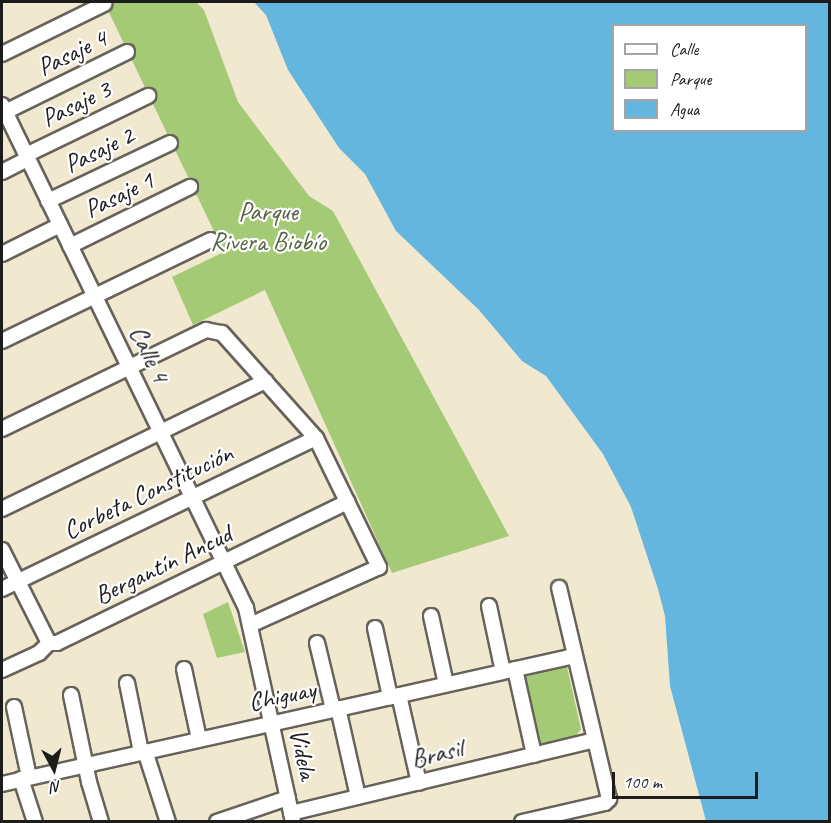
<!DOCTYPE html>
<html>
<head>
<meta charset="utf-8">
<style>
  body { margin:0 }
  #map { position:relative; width:831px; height:823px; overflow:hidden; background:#f1e8d0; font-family:Caveat,sans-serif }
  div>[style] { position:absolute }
  .green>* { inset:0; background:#a4ca75 }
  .water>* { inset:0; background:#64b6df }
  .roads { filter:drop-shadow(2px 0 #67635b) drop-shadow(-2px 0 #67635b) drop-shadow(0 2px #67635b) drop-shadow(0 -2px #67635b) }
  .minor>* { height:14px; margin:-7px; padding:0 7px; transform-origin:7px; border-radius:7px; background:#fff }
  span { translate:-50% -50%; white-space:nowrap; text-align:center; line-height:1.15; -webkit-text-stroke:4.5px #fff; paint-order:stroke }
  .street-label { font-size:26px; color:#1c1c1c }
  .park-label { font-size:26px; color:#526240 }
  .frame { position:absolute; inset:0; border:3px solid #1c1c1c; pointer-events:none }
  .legend { position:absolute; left:612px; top:24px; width:195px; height:108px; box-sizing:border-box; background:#fff; border:2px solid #a4a4a4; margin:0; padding:8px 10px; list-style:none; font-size:18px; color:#1c1c1c }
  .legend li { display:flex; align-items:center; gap:12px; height:30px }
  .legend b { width:30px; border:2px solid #a4a4a4 }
  .north { position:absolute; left:24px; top:739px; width:60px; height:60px; -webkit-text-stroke:4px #fff; paint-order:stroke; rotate:173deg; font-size:16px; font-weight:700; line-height:24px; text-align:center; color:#1c1c1c }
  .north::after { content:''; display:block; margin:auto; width:21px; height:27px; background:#1c1c1c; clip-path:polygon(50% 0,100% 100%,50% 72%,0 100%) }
  .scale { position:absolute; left:612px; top:772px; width:146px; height:27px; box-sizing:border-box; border:3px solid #1c1c1c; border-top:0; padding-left:8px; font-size:18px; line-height:21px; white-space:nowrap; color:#1c1c1c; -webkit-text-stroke:4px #fff; paint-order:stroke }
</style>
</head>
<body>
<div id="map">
  <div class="green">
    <i style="clip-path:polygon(82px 2px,196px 2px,204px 10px,238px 102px,309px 196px,333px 211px,509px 536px,392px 573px,265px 290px,193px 325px,172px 277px,224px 252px,104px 2px,86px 10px)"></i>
    <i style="clip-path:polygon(228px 602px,245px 652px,217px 658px,203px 614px)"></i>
    <i style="clip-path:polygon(567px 667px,581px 729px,574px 738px,543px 745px,537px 742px,523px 677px)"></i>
  </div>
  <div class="water">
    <i style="clip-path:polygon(evenodd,254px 2px,829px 2px,829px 821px,706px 821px,670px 686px,665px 616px,658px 589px,631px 507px,603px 454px,546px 376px,522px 361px,479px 310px,396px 231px,365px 174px,339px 148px,288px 70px,266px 15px,254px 2px,614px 26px,806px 26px,806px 130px,614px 130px,614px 26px)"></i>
  </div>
  <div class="roads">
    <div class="minor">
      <i style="left:2px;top:54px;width:114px;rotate:-26.1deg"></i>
      <i style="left:2px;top:105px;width:559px;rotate:64.12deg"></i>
      <i style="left:246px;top:608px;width:219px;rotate:77.6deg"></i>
      <i style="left:5px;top:112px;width:136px;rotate:-26.2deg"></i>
      <i style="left:26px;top:155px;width:136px;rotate:-25.8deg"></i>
      <i style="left:2px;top:172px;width:29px;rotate:-27deg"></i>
      <i style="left:48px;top:201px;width:135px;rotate:-25.4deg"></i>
      <i style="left:70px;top:246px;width:134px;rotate:-26.2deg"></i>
      <i style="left:2px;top:254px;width:65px;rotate:-26.6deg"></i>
      <i style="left:2px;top:341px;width:232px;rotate:-25.8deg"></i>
      <i style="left:2px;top:429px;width:227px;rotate:-25.9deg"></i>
      <i style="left:206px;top:330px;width:16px;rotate:11deg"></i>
      <i style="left:222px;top:333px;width:141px;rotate:48.2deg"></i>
      <i style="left:316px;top:438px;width:144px;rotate:64deg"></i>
      <i style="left:379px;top:567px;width:141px;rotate:155.8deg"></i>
      <i style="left:2px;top:509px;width:293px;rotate:-25.9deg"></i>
      <i style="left:2px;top:550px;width:104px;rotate:63.2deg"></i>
      <i style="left:2px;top:589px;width:348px;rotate:-25.7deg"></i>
      <i style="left:489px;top:606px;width:67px;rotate:78deg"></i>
      <i style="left:431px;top:616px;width:70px;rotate:77.6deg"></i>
      <i style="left:375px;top:628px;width:71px;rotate:77.7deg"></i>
      <i style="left:49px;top:643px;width:8px"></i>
      <i style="left:57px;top:643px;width:323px;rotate:-25.9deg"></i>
      <i style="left:317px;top:643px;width:68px;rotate:76.4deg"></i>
      <i style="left:184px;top:669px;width:72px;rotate:77.9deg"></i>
      <i style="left:515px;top:669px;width:88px;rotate:77.5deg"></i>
      <i style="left:2px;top:670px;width:41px;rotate:-24.7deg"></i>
      <i style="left:39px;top:653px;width:14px;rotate:-45deg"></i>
      <i style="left:127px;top:683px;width:70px;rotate:78.5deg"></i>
      <i style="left:71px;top:695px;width:89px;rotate:78.3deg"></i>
      <i style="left:89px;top:782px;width:42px;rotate:73.3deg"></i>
      <i style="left:399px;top:695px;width:90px;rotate:77.2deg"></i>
      <i style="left:14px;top:707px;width:72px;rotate:77.9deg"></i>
      <i style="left:338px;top:708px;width:91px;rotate:77.3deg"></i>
      <i style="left:145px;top:751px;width:75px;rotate:72.1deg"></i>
      <i style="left:21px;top:779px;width:45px;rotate:72deg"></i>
      <i style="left:2px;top:784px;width:586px;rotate:-12.61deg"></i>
      <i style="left:291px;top:813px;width:312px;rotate:-13.5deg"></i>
      <i style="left:217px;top:822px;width:75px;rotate:-18.7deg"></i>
      <i style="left:522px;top:822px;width:85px;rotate:-12.9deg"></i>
      <i style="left:605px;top:803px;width:6px;rotate:-45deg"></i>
      <i style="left:609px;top:799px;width:217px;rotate:-103.3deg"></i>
    </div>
  </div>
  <div class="street-label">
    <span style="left:72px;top:53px;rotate:-26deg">Pasaje 4</span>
    <span style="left:76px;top:104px;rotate:-26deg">Pasaje 3</span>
    <span style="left:99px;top:150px;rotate:-26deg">Pasaje 2</span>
    <span style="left:119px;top:195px;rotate:-26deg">Pasaje 1</span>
    <span style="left:149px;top:354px;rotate:64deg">Calle 4</span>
    <span style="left:148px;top:492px;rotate:-26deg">Corbeta Constitución</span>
    <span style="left:163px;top:565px;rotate:-26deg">Bergantín Ancud</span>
    <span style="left:282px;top:696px;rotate:-12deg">Chiguay</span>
    <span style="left:303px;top:754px;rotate:78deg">Videla</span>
    <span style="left:437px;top:754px;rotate:-14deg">Brasil</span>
  </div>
  <div class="park-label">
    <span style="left:268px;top:227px">Parque<br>Rivera Biobío</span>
  </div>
  <div class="frame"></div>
  <ul class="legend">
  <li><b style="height:8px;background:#fff"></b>Calle</li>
  <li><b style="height:16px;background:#a4ca75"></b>Parque</li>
  <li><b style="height:16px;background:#64b6df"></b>Agua</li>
  </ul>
  <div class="north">N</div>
  <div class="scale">100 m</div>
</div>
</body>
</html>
